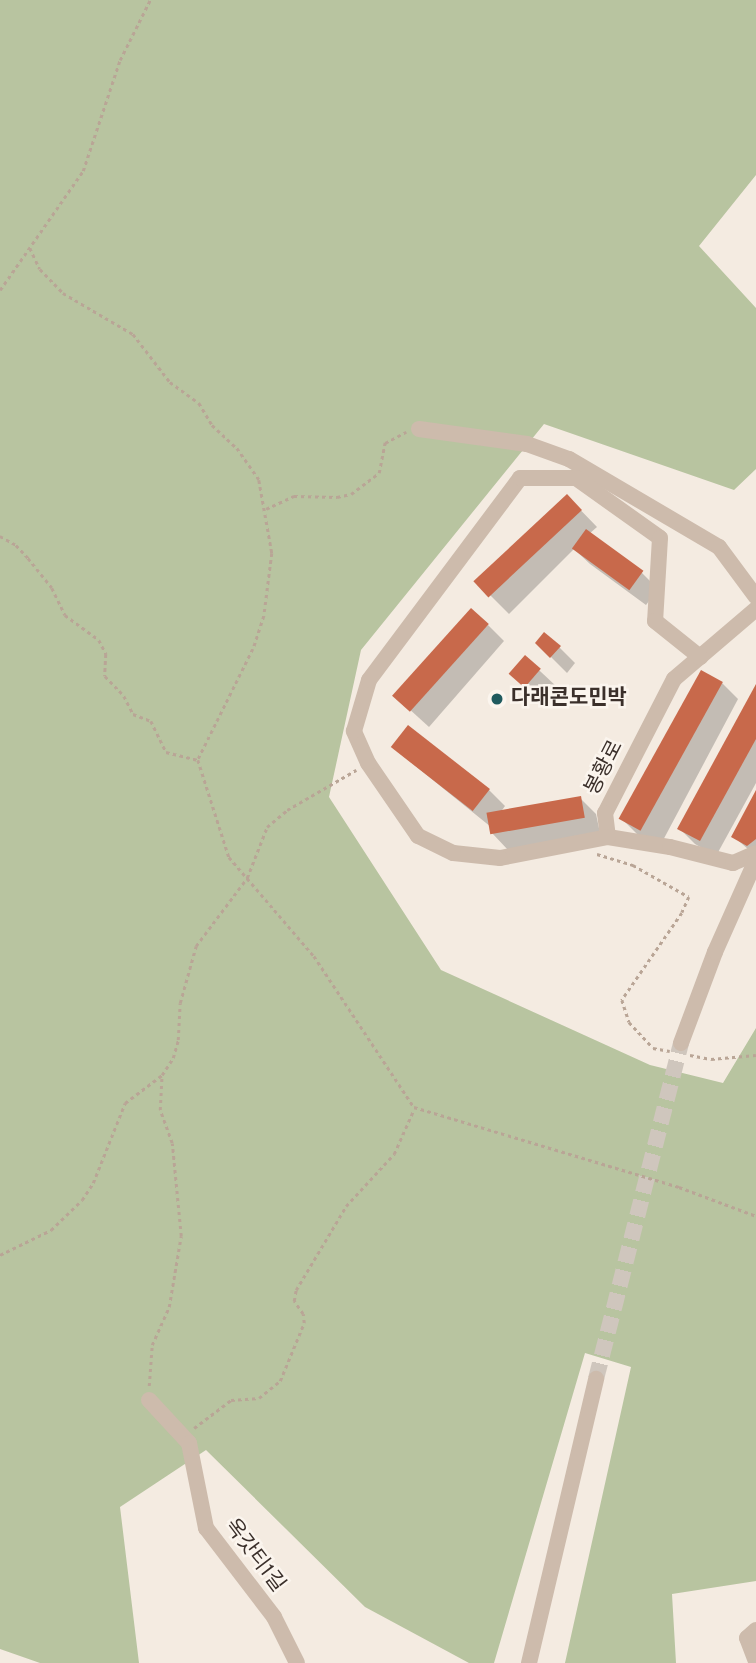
<!DOCTYPE html>
<html>
<head>
<meta charset="utf-8">
<style>
  body { margin:0 }
  #map { position:relative; width:756px; height:1663px; overflow:hidden; background:#f4ebe1; font-family:Overpass,"Noto Sans KR",sans-serif }
  div>[style] { position:absolute }
  .green>* { inset:0; background:#b8c4a0 }
  .shadow>* { inset:0; background:#0003; transform-origin:0 0 }
  .building>* { inset:0; background:#c8694b; transform-origin:0 0 }
  .minor-tunnel>* { height:16px; margin-top:-8px; transform-origin:0; background:repeating-linear-gradient(90deg,#cfc6bd 0 16px,transparent 0 24px) }
  .path>* { height:2.5px; margin-top:-1.25px; transform-origin:0; background:repeating-linear-gradient(90deg,#b9a596 0 3.5px,transparent 0 7px) }
  .minor>* { height:16px; margin:-8px; padding:0 8px; transform-origin:8px; border-radius:8px; background:#cdbbac }
  .dots>* { width:19px; height:19px; translate:-50% -50%; box-sizing:border-box; border:4px solid #fbf5ee; border-radius:50% }
  span { translate:-50% -50%; white-space:nowrap; text-align:center; line-height:1.15; -webkit-text-stroke:5px #fbf5ee; paint-order:stroke }
  .poi-label { font-size:21px; color:#3b302b; font-weight:700 }
  .left { translate:0 -50%; text-align:left }
  .street-label { font-size:21px; color:#3b302b }
</style>
</head>
<body>
<div id="map">
  <div class="green">
    <i style="clip-path:polygon(0 0,756px 0,756px 175px,699px 246px,756px 308px,756px 469px,734px 490px,544px 424px,361px 650px,329px 797px,441px 970px,650px 1065px,723px 1083px,756px 1028px,756px 1581px,672px 1594px,676px 1663px,565px 1663px,631px 1367px,585px 1353px,494px 1663px,469px 1663px,365px 1607px,206px 1450px,120px 1507px,139px 1663px,40px 1663px,0 1649px)"></i>
  </div>
  <div class="shadow">
    <i style="clip-path:polygon(567px 496px,597px 527px,589px 534px,642px 573px,658px 589px,646px 605px,590px 564px,574px 549px,509px 614px,478px 583px)"></i>
    <i style="clip-path:polygon(488px 625px,504px 641px,429px 727px,396px 697px)"></i>
    <i style="clip-path:polygon(537px 643px,559px 647px,575px 663px,567px 673px)"></i>
    <i style="left:525px;top:657px;width:42px;height:22px;rotate:43deg"></i>
    <i style="clip-path:polygon(722px 683px,738px 699px,660px 846px,638px 835px,622px 819px)"></i>
    <i style="clip-path:polygon(756px 690px,756px 783px,716px 856px,695px 844px,680px 829px)"></i>
    <i style="clip-path:polygon(392px 747px,489px 790px,505px 806px,500px 813px,580px 798px,596px 814px,600px 833px,508px 850px,492px 833px,491px 827px)"></i>
    <i style="clip-path:polygon(756px 793px,756px 856px,733px 836px)"></i>
  </div>
  <div class="building">
    <i style="left:567px;top:494px;width:22px;height:128px;rotate:47deg"></i>
    <i style="left:586px;top:529px;width:71px;height:24px;rotate:36deg"></i>
    <i style="left:471px;top:608px;width:24px;height:118px;rotate:42deg"></i>
    <i style="clip-path:polygon(544px 632px,561px 646px,550px 658px,535px 643px)"></i>
    <i style="left:525px;top:655px;width:21px;height:25px;rotate:41deg"></i>
    <i style="left:701px;top:670px;width:25px;height:170px;rotate:29deg"></i>
    <i style="clip-path:polygon(756px 684px,756px 739px,700px 841px,677px 829px)"></i>
    <i style="left:408px;top:725px;width:104px;height:28px;rotate:38deg"></i>
    <i style="clip-path:polygon(756px 790px,756px 839px,747px 846px,731px 837px)"></i>
    <i style="left:581px;top:796px;width:22px;height:96px;rotate:80deg"></i>
  </div>
  <div class="minor-tunnel">
    <i style="left:596px;top:1379px;width:347px;rotate:-75.8deg"></i>
  </div>
  <div class="path">
    <i style="left:30px;top:248px;width:23px;rotate:65deg"></i>
    <i style="left:40px;top:269px;width:33px;rotate:46deg"></i>
    <i style="left:63px;top:293px;width:81px;rotate:30.4deg"></i>
    <i style="left:133px;top:334px;width:61px;rotate:52.4deg"></i>
    <i style="left:170px;top:382px;width:36px;rotate:36deg"></i>
    <i style="left:199px;top:403px;width:26px;rotate:59deg"></i>
    <i style="left:212px;top:425px;width:34px;rotate:43deg"></i>
    <i style="left:237px;top:448px;width:39px;rotate:55deg"></i>
    <i style="left:259px;top:480px;width:74px;rotate:79.9deg"></i>
    <i style="left:272px;top:553px;width:64px;rotate:97.2deg"></i>
    <i style="left:264px;top:616px;width:35px;rotate:108deg"></i>
    <i style="left:253px;top:649px;width:124px;rotate:116.4deg"></i>
    <i style="left:198px;top:760px;width:102px;rotate:72.3deg"></i>
    <i style="left:229px;top:857px;width:130px;rotate:49.4deg"></i>
    <i style="left:314px;top:956px;width:181px;rotate:56.5deg"></i>
    <i style="left:414px;top:1107px;width:277px;rotate:16.8deg"></i>
    <i style="left:679px;top:1187px;width:82px;rotate:20.6deg"></i>
    <i style="left:0;top:290px;width:145px;rotate:-55.1deg"></i>
    <i style="left:83px;top:171px;width:117px;rotate:-71.6deg"></i>
    <i style="left:120px;top:60px;width:67px;rotate:-63.4deg"></i>
    <i style="left:266px;top:509px;width:31px;rotate:-25deg"></i>
    <i style="left:294px;top:496px;width:43px;rotate:1.3deg"></i>
    <i style="left:337px;top:497px;width:14px;rotate:-12deg"></i>
    <i style="left:351px;top:494px;width:35px;rotate:-37deg"></i>
    <i style="left:379px;top:473px;width:31px;rotate:-79deg"></i>
    <i style="left:385px;top:443px;width:24px;rotate:-28deg"></i>
    <i style="left:0;top:536px;width:18px;rotate:29deg"></i>
    <i style="left:16px;top:545px;width:18px;rotate:47deg"></i>
    <i style="left:28px;top:558px;width:38px;rotate:51deg"></i>
    <i style="left:52px;top:588px;width:30px;rotate:64deg"></i>
    <i style="left:65px;top:615px;width:42px;rotate:36.3deg"></i>
    <i style="left:99px;top:640px;width:16px;rotate:63deg"></i>
    <i style="left:106px;top:654px;width:22px;rotate:93deg"></i>
    <i style="left:105px;top:676px;width:28px;rotate:46deg"></i>
    <i style="left:124px;top:696px;width:20px;rotate:63deg"></i>
    <i style="left:133px;top:714px;width:19px;rotate:21deg"></i>
    <i style="left:151px;top:721px;width:34px;rotate:64deg"></i>
    <i style="left:166px;top:752px;width:33px;rotate:14deg"></i>
    <i style="left:597px;top:854px;width:38px;rotate:17deg"></i>
    <i style="left:633px;top:865px;width:64px;rotate:29.7deg"></i>
    <i style="left:689px;top:897px;width:17px;rotate:114deg"></i>
    <i style="left:682px;top:913px;width:106px;rotate:124.6deg"></i>
    <i style="left:622px;top:1000px;width:23px;rotate:72deg"></i>
    <i style="left:629px;top:1022px;width:35px;rotate:47deg"></i>
    <i style="left:653px;top:1048px;width:17px;rotate:10deg"></i>
    <i style="left:690px;top:1055px;width:21px;rotate:11deg"></i>
    <i style="left:711px;top:1059px;width:45px;rotate:-5.1deg"></i>
    <i style="left:0;top:1255px;width:57px;rotate:-26.1deg"></i>
    <i style="left:51px;top:1230px;width:43px;rotate:-44.1deg"></i>
    <i style="left:82px;top:1200px;width:20px;rotate:-57deg"></i>
    <i style="left:93px;top:1183px;width:86px;rotate:-68.2deg"></i>
    <i style="left:125px;top:1103px;width:46px;rotate:-37.1deg"></i>
    <i style="left:162px;top:1075px;width:20px;rotate:-57deg"></i>
    <i style="left:173px;top:1058px;width:19px;rotate:-74deg"></i>
    <i style="left:178px;top:1040px;width:37px;rotate:-87deg"></i>
    <i style="left:180px;top:1003px;width:59px;rotate:-74.3deg"></i>
    <i style="left:196px;top:946px;width:85px;rotate:-53.1deg"></i>
    <i style="left:247px;top:878px;width:55px;rotate:-68.6deg"></i>
    <i style="left:267px;top:827px;width:26px;rotate:-40deg"></i>
    <i style="left:287px;top:810px;width:80px;rotate:-30.1deg"></i>
    <i style="left:149px;top:1386px;width:41px;rotate:-85.8deg"></i>
    <i style="left:152px;top:1345px;width:42px;rotate:-65.9deg"></i>
    <i style="left:169px;top:1307px;width:72px;rotate:-80.4deg"></i>
    <i style="left:181px;top:1236px;width:93px;rotate:-95.5deg"></i>
    <i style="left:172px;top:1143px;width:35px;rotate:-110deg"></i>
    <i style="left:160px;top:1110px;width:35px;rotate:-87deg"></i>
    <i style="left:194px;top:1428px;width:46px;rotate:-37.1deg"></i>
    <i style="left:231px;top:1400px;width:28px;rotate:-4deg"></i>
    <i style="left:259px;top:1398px;width:27px;rotate:-39deg"></i>
    <i style="left:280px;top:1381px;width:63px;rotate:-67.5deg"></i>
    <i style="left:304px;top:1323px;width:9px;rotate:-96deg"></i>
    <i style="left:303px;top:1314px;width:16px;rotate:-125deg"></i>
    <i style="left:294px;top:1301px;width:11px;rotate:-80deg"></i>
    <i style="left:296px;top:1290px;width:98px;rotate:-59.2deg"></i>
    <i style="left:346px;top:1206px;width:71px;rotate:-47.3deg"></i>
    <i style="left:394px;top:1154px;width:49px;rotate:-66deg"></i>
  </div>
  <div class="minor">
    <i style="left:419px;top:429px;width:109px;rotate:7.9deg"></i>
    <i style="left:527px;top:444px;width:45px;rotate:19.7deg"></i>
    <i style="left:569px;top:459px;width:174px;rotate:30.4deg"></i>
    <i style="left:719px;top:547px;width:62px;rotate:53.5deg"></i>
    <i style="left:756px;top:609px;width:108px;rotate:139.5deg"></i>
    <i style="left:674px;top:679px;width:151px;rotate:117.2deg"></i>
    <i style="left:605px;top:813px;width:24px;rotate:83deg"></i>
    <i style="left:608px;top:837px;width:63px;rotate:9.2deg"></i>
    <i style="left:670px;top:847px;width:65px;rotate:14.3deg"></i>
    <i style="left:733px;top:863px;width:25px;rotate:-23deg"></i>
    <i style="left:608px;top:837px;width:110px;rotate:169deg"></i>
    <i style="left:500px;top:858px;width:47px;rotate:-173.9deg"></i>
    <i style="left:453px;top:853px;width:39px;rotate:-154deg"></i>
    <i style="left:418px;top:836px;width:88px;rotate:-124.4deg"></i>
    <i style="left:368px;top:763px;width:35px;rotate:-114deg"></i>
    <i style="left:354px;top:731px;width:53px;rotate:-73.6deg"></i>
    <i style="left:369px;top:680px;width:252px;rotate:-53.2deg"></i>
    <i style="left:520px;top:478px;width:56px"></i>
    <i style="left:576px;top:478px;width:103px;rotate:35.5deg"></i>
    <i style="left:660px;top:538px;width:83px;rotate:93.4deg"></i>
    <i style="left:655px;top:621px;width:58px;rotate:38.7deg"></i>
    <i style="left:681px;top:1043px;width:97px;rotate:-69.5deg"></i>
    <i style="left:715px;top:952px;width:101px;rotate:-66deg"></i>
    <i style="left:149px;top:1400px;width:59px;rotate:47.1deg"></i>
    <i style="left:189px;top:1443px;width:87px;rotate:78.7deg"></i>
    <i style="left:206px;top:1528px;width:112px;rotate:52.6deg"></i>
    <i style="left:274px;top:1617px;width:51px;rotate:63.4deg"></i>
    <i style="left:756px;top:1630px;width:12px;rotate:138deg"></i>
    <i style="left:747px;top:1638px;width:25px;rotate:69deg"></i>
    <i style="left:529px;top:1663px;width:292px;rotate:-76.7deg"></i>
  </div>
  <div class="dots">
    <i style="left:497px;top:699px;background:#1f5a5e"></i>
  </div>
  <div class="poi-label">
    <span class="left" style="left:511px;top:699px">다래콘도민박</span>
  </div>
  <div class="street-label">
    <span style="left:605px;top:768px;rotate:-63deg">봉황로</span>
    <span style="left:254px;top:1556px;rotate:53deg">옥갓티1길</span>
  </div>
</div>
</body>
</html>
